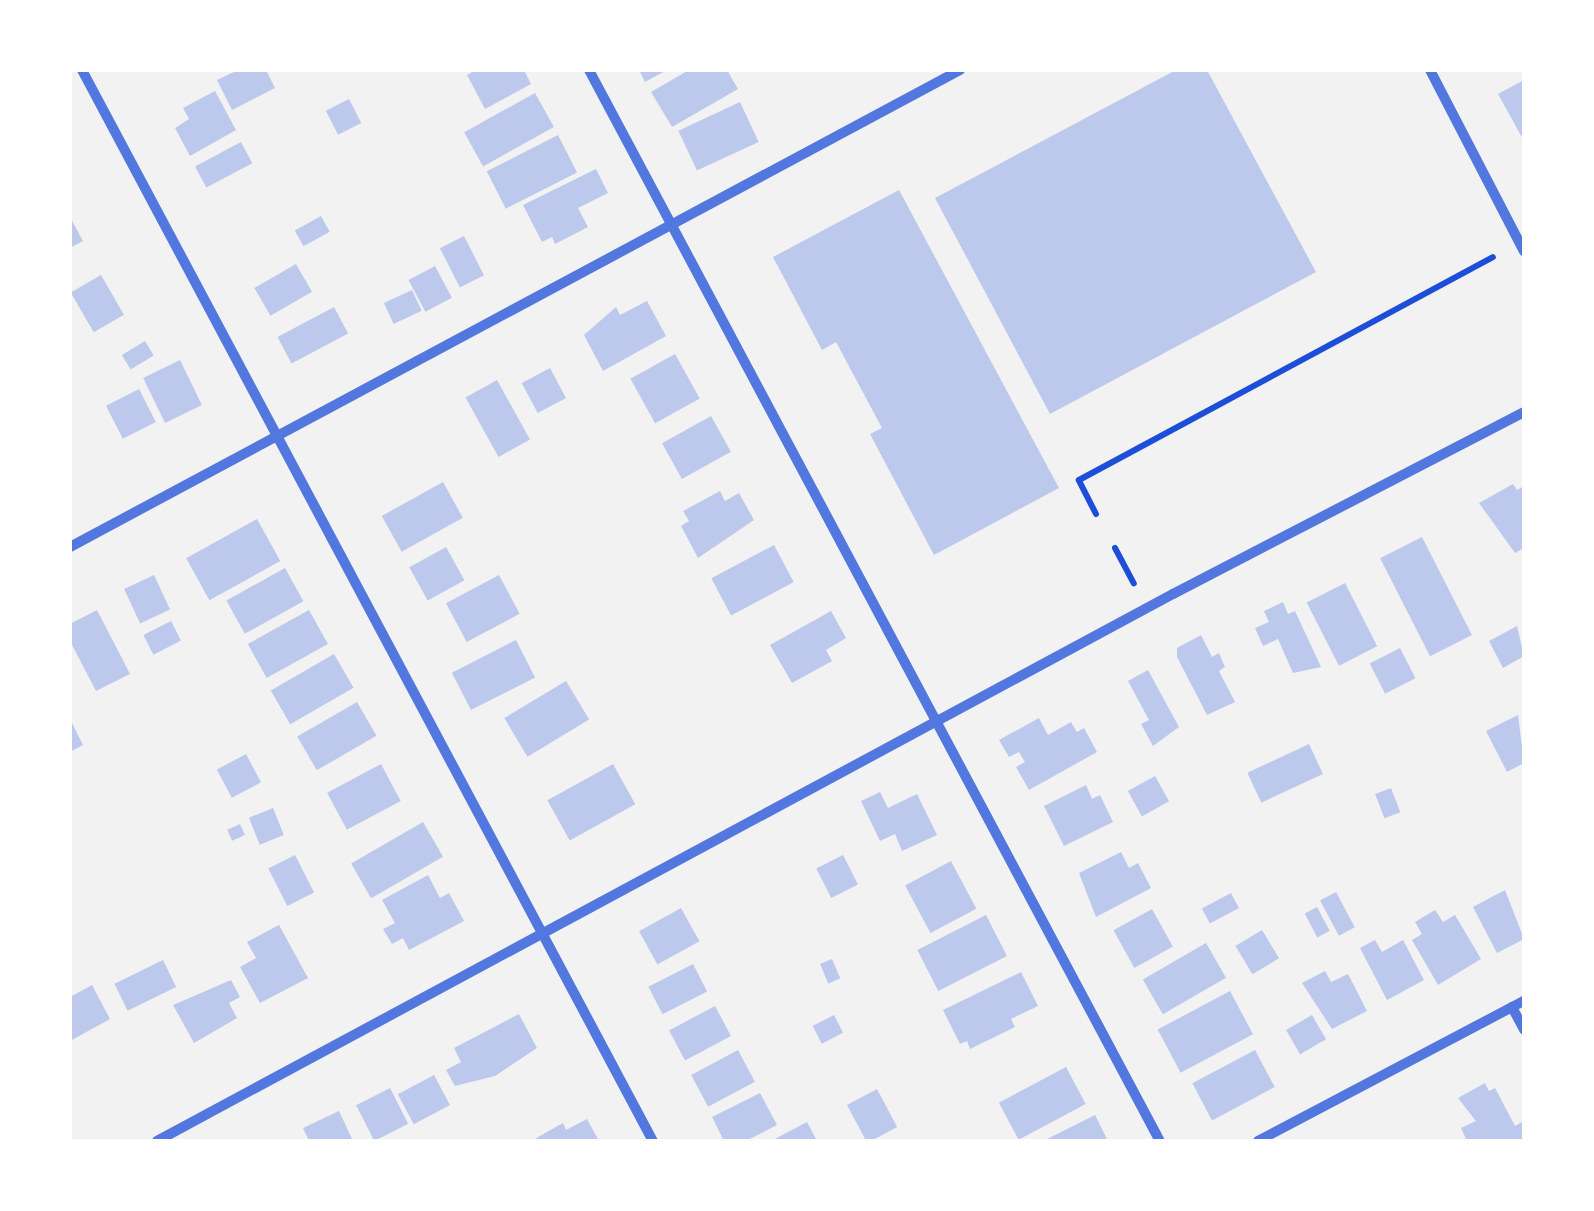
<!DOCTYPE html>
<html>
<head>
<meta charset="utf-8">
<style>
  body { margin:0 }
  #map { position:relative; width:1594px; height:1211px; overflow:hidden; background:#f2f2f2; font-family:Mulish,sans-serif }
  div>[style] { position:absolute }
  .building>* { inset:0; background:#bdc9ec; transform-origin:0 0 }
  .path>* { height:6px; margin:-3px; padding:0 3px; transform-origin:3px; border-radius:3px; background:#1d4ed8 }
  .minor>* { height:10px; margin:-5px; padding:0 5px; transform-origin:5px; border-radius:5px; background:#5277de }
  span { translate:-50% -50%; white-space:nowrap; text-align:center; line-height:1.15; -webkit-text-stroke:8px #fff; paint-order:stroke }
  .frame { position:absolute; inset:0; border:72px solid #fff; pointer-events:none }
</style>
</head>
<body>
<div id="map">
  <div class="building">
    <i style="clip-path:polygon(238px 70px,266px 70px,275px 88px,232px 110px,217px 80px)"></i>
    <i style="clip-path:polygon(476px 70px,524px 70px,531px 84px,485px 109px,467px 75px)"></i>
    <i style="clip-path:polygon(639px 70px,667px 70px,645px 82px)"></i>
    <i style="clip-path:polygon(689px 70px,727px 70px,738px 89px,672px 127px,651px 92px)"></i>
    <i style="clip-path:polygon(1176px 70px,1207px 70px,1316px 272px,1050px 414px,935px 198px)"></i>
    <i style="clip-path:polygon(1524px 80px,1524px 141px,1498px 94px)"></i>
    <i style="clip-path:polygon(215px 91px,236px 130px,190px 156px,175px 128px,189px 119px,183px 108px)"></i>
    <i style="left:535px;top:93px;width:39px;height:81px;rotate:61deg"></i>
    <i style="left:349px;top:99px;width:27px;height:26px;rotate:63deg"></i>
    <i style="left:740px;top:102px;width:44px;height:68px;rotate:65deg"></i>
    <i style="left:558px;top:135px;width:42px;height:80px;rotate:63deg"></i>
    <i style="left:241px;top:142px;width:24px;height:52px;rotate:62deg"></i>
    <i style="clip-path:polygon(596px 169px,608px 193px,578px 208px,588px 227px,555px 244px,552px 237px,542px 242px,523px 205px)"></i>
    <i style="clip-path:polygon(899px 190px,1059px 488px,934px 555px,870px 434px,882px 428px,836px 342px,822px 350px,773px 257px)"></i>
    <i style="left:321px;top:216px;width:18px;height:30px;rotate:61deg"></i>
    <i style="clip-path:polygon(70px 217px,83px 241px,70px 248px)"></i>
    <i style="left:464px;top:236px;width:44px;height:27px;rotate:63deg"></i>
    <i style="left:296px;top:264px;width:32px;height:48px;rotate:60deg"></i>
    <i style="left:435px;top:266px;width:36px;height:30px;rotate:62deg"></i>
    <i style="left:101px;top:275px;width:46px;height:35px;rotate:60deg"></i>
    <i style="left:412px;top:290px;width:23px;height:31px;rotate:65deg"></i>
    <i style="clip-path:polygon(647px 301px,666px 336px,603px 371px,584px 335px,616px 307px,620px 315px)"></i>
    <i style="left:334px;top:307px;width:30px;height:64px;rotate:62deg"></i>
    <i style="left:145px;top:341px;width:17px;height:27px;rotate:59deg"></i>
    <i style="left:675px;top:354px;width:51px;height:51px;rotate:61deg"></i>
    <i style="left:180px;top:360px;width:50px;height:41px;rotate:64deg"></i>
    <i style="left:550px;top:368px;width:34px;height:32px;rotate:62deg"></i>
    <i style="left:497px;top:380px;width:68px;height:36px;rotate:61deg"></i>
    <i style="left:139px;top:389px;width:37px;height:37px;rotate:63deg"></i>
    <i style="left:711px;top:416px;width:41px;height:56px;rotate:61deg"></i>
    <i style="left:443px;top:482px;width:41px;height:70px;rotate:61deg"></i>
    <i style="clip-path:polygon(1513px 484px,1517px 490px,1524px 486px,1524px 548px,1515px 553px,1479px 503px)"></i>
    <i style="clip-path:polygon(720px 491px,725px 501px,739px 493px,754px 520px,698px 558px,681px 526px,689px 521px,683px 511px)"></i>
    <i style="left:257px;top:519px;width:48px;height:81px;rotate:61deg"></i>
    <i style="left:1422px;top:537px;width:110px;height:47px;rotate:63deg"></i>
    <i style="left:774px;top:545px;width:42px;height:71px;rotate:62deg"></i>
    <i style="left:446px;top:547px;width:38px;height:42px;rotate:61deg"></i>
    <i style="left:285px;top:568px;width:38px;height:67px;rotate:61deg"></i>
    <i style="left:154px;top:575px;width:38px;height:33px;rotate:65deg"></i>
    <i style="left:499px;top:575px;width:44px;height:60px;rotate:62deg"></i>
    <i style="left:1345px;top:583px;width:71px;height:43px;rotate:63deg"></i>
    <i style="clip-path:polygon(1283px 602px,1288px 614px,1295px 611px,1321px 667px,1293px 673px,1278px 639px,1263px 646px,1255px 628px,1269px 622px,1264px 611px)"></i>
    <i style="clip-path:polygon(97px 610px,130px 674px,96px 691px,70px 641px,70px 624px)"></i>
    <i style="left:309px;top:610px;width:39px;height:70px;rotate:61deg"></i>
    <i style="clip-path:polygon(831px 611px,846px 638px,826px 650px,832px 661px,792px 683px,770px 645px)"></i>
    <i style="left:171px;top:621px;width:22px;height:31px;rotate:63deg"></i>
    <i style="clip-path:polygon(1517px 626px,1524px 656px,1503px 668px,1489px 641px)"></i>
    <i style="clip-path:polygon(1201px 635px,1212px 657px,1219px 653px,1225px 667px,1219px 671px,1235px 702px,1207px 715px,1177px 657px,1177px 648px)"></i>
    <i style="left:516px;top:640px;width:42px;height:72px;rotate:63deg"></i>
    <i style="left:1400px;top:648px;width:34px;height:34px;rotate:63deg"></i>
    <i style="left:334px;top:654px;width:39px;height:73px;rotate:60deg"></i>
    <i style="clip-path:polygon(1148px 670px,1179px 727px,1153px 746px,1141px 724px,1149px 720px,1128px 681px)"></i>
    <i style="left:566px;top:681px;width:45px;height:72px;rotate:59deg"></i>
    <i style="left:357px;top:702px;width:39px;height:69px;rotate:60deg"></i>
    <i style="clip-path:polygon(1518px 715px,1524px 763px,1507px 772px,1486px 731px)"></i>
    <i style="clip-path:polygon(1039px 718px,1048px 735px,1071px 722px,1077px 732px,1084px 728px,1097px 752px,1029px 790px,1016px 767px,1025px 762px,1019px 752px,1009px 757px,999px 740px)"></i>
    <i style="clip-path:polygon(70px 719px,83px 745px,70px 752px)"></i>
    <i style="left:1309px;top:744px;width:33px;height:68px;rotate:65deg"></i>
    <i style="left:246px;top:754px;width:32px;height:33px;rotate:62deg"></i>
    <i style="left:381px;top:764px;width:42px;height:61px;rotate:62deg"></i>
    <i style="left:613px;top:764px;width:46px;height:75px;rotate:61deg"></i>
    <i style="left:1155px;top:776px;width:29px;height:31px;rotate:61deg"></i>
    <i style="clip-path:polygon(1086px 785px,1092px 799px,1100px 795px,1113px 822px,1064px 846px,1044px 806px)"></i>
    <i style="left:1391px;top:788px;width:26px;height:17px;rotate:69deg"></i>
    <i style="clip-path:polygon(880px 792px,888px 808px,917px 794px,937px 835px,902px 851px,895px 834px,880px 841px,861px 801px)"></i>
    <i style="left:273px;top:808px;width:29px;height:26px;rotate:68deg"></i>
    <i style="left:423px;top:822px;width:40px;height:83px;rotate:60deg"></i>
    <i style="left:240px;top:824px;width:12px;height:14px;rotate:66deg"></i>
    <i style="clip-path:polygon(1121px 852px,1129px 868px,1138px 863px,1151px 888px,1096px 917px,1079px 873px)"></i>
    <i style="left:295px;top:855px;width:42px;height:30px;rotate:63deg"></i>
    <i style="left:843px;top:855px;width:33px;height:30px;rotate:63deg"></i>
    <i style="left:951px;top:861px;width:54px;height:52px;rotate:62deg"></i>
    <i style="clip-path:polygon(428px 875px,440px 898px,449px 893px,464px 921px,409px 950px,403px 938px,392px 944px,383px 929px,395px 923px,382px 900px)"></i>
    <i style="clip-path:polygon(1505px 890px,1524px 939px,1497px 953px,1473px 907px)"></i>
    <i style="left:1336px;top:892px;width:40px;height:18px;rotate:62deg"></i>
    <i style="left:1231px;top:893px;width:17px;height:33px;rotate:62deg"></i>
    <i style="left:1317px;top:907px;width:27px;height:14px;rotate:62deg"></i>
    <i style="left:681px;top:908px;width:38px;height:48px;rotate:61deg"></i>
    <i style="left:1152px;top:909px;width:43px;height:44px;rotate:61deg"></i>
    <i style="clip-path:polygon(1435px 910px,1443px 922px,1455px 915px,1481px 959px,1438px 985px,1412px 940px,1422px 934px,1415px 922px)"></i>
    <i style="left:986px;top:915px;width:46px;height:77px;rotate:63deg"></i>
    <i style="clip-path:polygon(279px 925px,308px 978px,260px 1003px,240px 967px,256px 958px,247px 942px)"></i>
    <i style="left:1262px;top:930px;width:33px;height:31px;rotate:59deg"></i>
    <i style="clip-path:polygon(1375px 940px,1382px 952px,1403px 940px,1424px 980px,1387px 1000px,1360px 948px)"></i>
    <i style="left:1206px;top:943px;width:40px;height:73px;rotate:60deg"></i>
    <i style="left:832px;top:959px;width:21px;height:13px;rotate:67deg"></i>
    <i style="left:163px;top:960px;width:30px;height:54px;rotate:64deg"></i>
    <i style="left:693px;top:964px;width:31px;height:50px;rotate:63deg"></i>
    <i style="clip-path:polygon(1325px 971px,1331px 982px,1348px 974px,1367px 1011px,1332px 1029px,1302px 983px)"></i>
    <i style="clip-path:polygon(1021px 972px,1038px 1006px,1011px 1019px,1015px 1027px,970px 1049px,967px 1041px,960px 1044px,943px 1010px)"></i>
    <i style="clip-path:polygon(231px 980px,240px 997px,229px 1003px,237px 1018px,194px 1043px,173px 1005px)"></i>
    <i style="clip-path:polygon(92px 985px,110px 1019px,70px 1041px,70px 997px)"></i>
    <i style="left:1230px;top:991px;width:49px;height:82px;rotate:62deg"></i>
    <i style="left:715px;top:1006px;width:34px;height:52px;rotate:62deg"></i>
    <i style="clip-path:polygon(519px 1014px,537px 1048px,495px 1076px,455px 1086px,446px 1070px,461px 1062px,454px 1048px)"></i>
    <i style="left:834px;top:1015px;width:20px;height:24px;rotate:63deg"></i>
    <i style="left:1312px;top:1015px;width:28px;height:30px;rotate:60deg"></i>
    <i style="left:738px;top:1050px;width:36px;height:53px;rotate:62deg"></i>
    <i style="left:1255px;top:1050px;width:42px;height:71px;rotate:62deg"></i>
    <i style="left:1066px;top:1067px;width:42px;height:76px;rotate:62deg"></i>
    <i style="left:434px;top:1075px;width:34px;height:41px;rotate:62deg"></i>
    <i style="clip-path:polygon(1485px 1083px,1489px 1091px,1495px 1088px,1515px 1126px,1522px 1122px,1524px 1141px,1467px 1141px,1461px 1128px,1476px 1121px,1458px 1098px)"></i>
    <i style="left:390px;top:1088px;width:40px;height:38px;rotate:63deg"></i>
    <i style="left:877px;top:1089px;width:43px;height:34px;rotate:62deg"></i>
    <i style="clip-path:polygon(760px 1093px,777px 1125px,746px 1141px,724px 1141px,712px 1117px)"></i>
    <i style="clip-path:polygon(339px 1111px,353px 1141px,309px 1141px,303px 1128px)"></i>
    <i style="clip-path:polygon(1095px 1115px,1108px 1141px,1043px 1141px)"></i>
    <i style="clip-path:polygon(587px 1119px,599px 1141px,531px 1141px,563px 1123px,566px 1130px)"></i>
    <i style="clip-path:polygon(807px 1122px,817px 1141px,771px 1141px)"></i>
  </div>
  <div class="path">
    <i style="left:1096px;top:514px;width:38px;rotate:-117deg"></i>
    <i style="left:1079px;top:480px;width:470px;rotate:-28.3deg"></i>
    <i style="left:1115px;top:548px;width:40px;rotate:62deg"></i>
  </div>
  <div class="minor">
    <i style="left:82px;top:70px;width:1214px;rotate:61.94deg"></i>
    <i style="left:589px;top:70px;width:1214px;rotate:61.94deg"></i>
    <i style="left:1430px;top:70px;width:204px;rotate:62.6deg"></i>
    <i style="left:70px;top:547px;width:1010px;rotate:-28.19deg"></i>
    <i style="left:1512px;top:1007px;width:26px;rotate:62deg"></i>
    <i style="left:157px;top:1141px;width:1154px;rotate:-28.3deg"></i>
    <i style="left:1173px;top:594px;width:395px;rotate:-27.4deg"></i>
    <i style="left:1258px;top:1141px;width:301px;rotate:-27.8deg"></i>
  </div>
  <div class="frame"></div>
</div>
</body>
</html>
